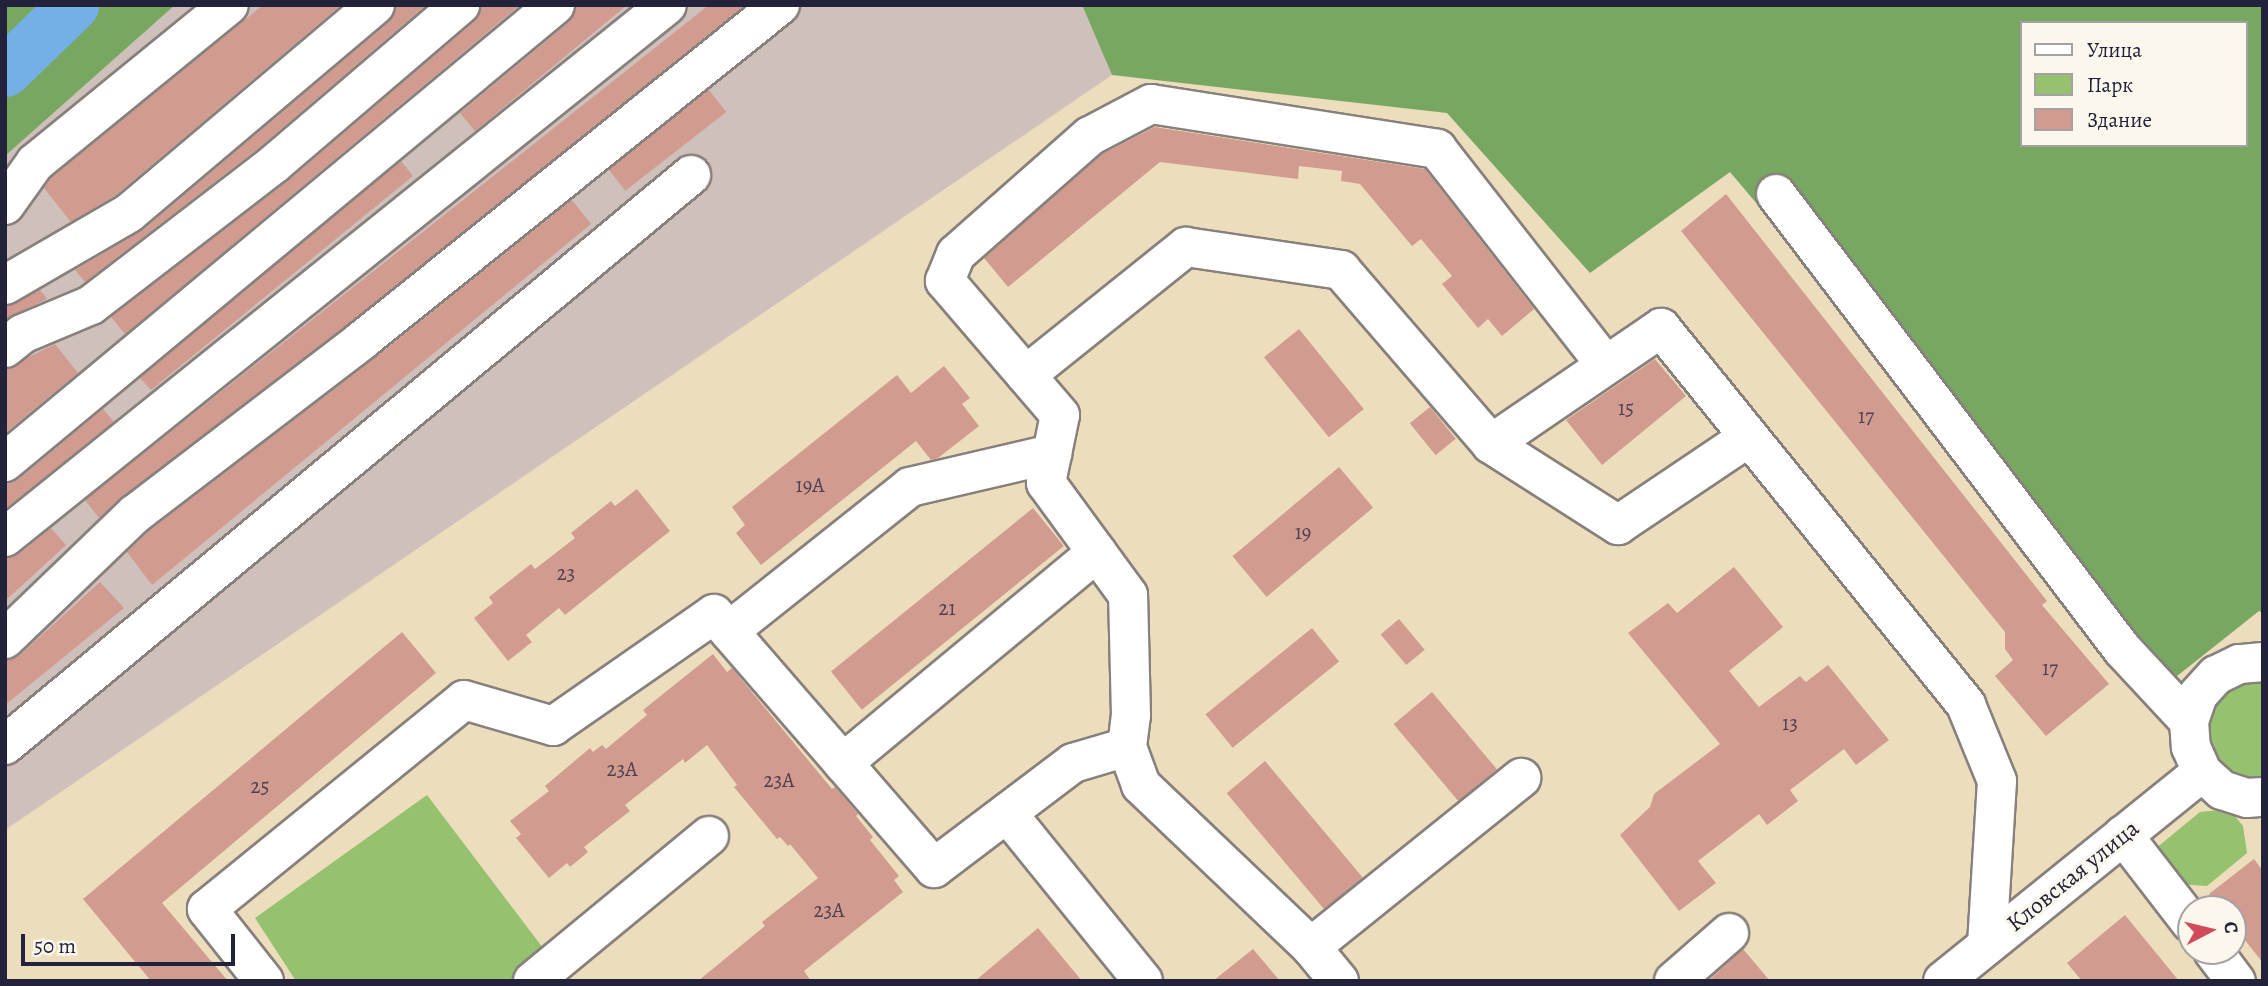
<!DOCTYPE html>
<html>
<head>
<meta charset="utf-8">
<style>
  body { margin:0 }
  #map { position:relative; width:2268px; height:986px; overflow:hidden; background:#ecdebc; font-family:Alegreya,serif }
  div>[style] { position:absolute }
  .industrial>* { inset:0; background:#cfc0bb }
  .green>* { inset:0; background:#96c16f }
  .forest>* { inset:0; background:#78a762 }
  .river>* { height:51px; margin:-25.5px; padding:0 25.5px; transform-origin:25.5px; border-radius:25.5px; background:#74b0e6 }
  .building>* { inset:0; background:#d19b90; transform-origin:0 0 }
  .roads { filter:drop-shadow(2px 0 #87807c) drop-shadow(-2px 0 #87807c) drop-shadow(0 2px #87807c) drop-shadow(0 -2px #87807c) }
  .minor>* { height:38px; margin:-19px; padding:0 19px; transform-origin:19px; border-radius:19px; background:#fff }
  span { translate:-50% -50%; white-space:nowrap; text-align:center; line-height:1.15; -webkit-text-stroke:6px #fbf7ec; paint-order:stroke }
  .number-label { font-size:21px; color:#4e4050 }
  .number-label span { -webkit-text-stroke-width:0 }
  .street-label { font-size:24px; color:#22223b }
  .frame { position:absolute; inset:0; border:7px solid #22223b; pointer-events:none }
  .legend { position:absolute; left:2020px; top:21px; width:228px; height:126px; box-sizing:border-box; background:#fbf7ec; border:2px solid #a4a2a5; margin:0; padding:9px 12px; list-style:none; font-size:21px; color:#22223b }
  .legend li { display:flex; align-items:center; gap:14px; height:35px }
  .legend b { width:35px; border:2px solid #a4a2a5 }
  .north { position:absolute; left:2177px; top:895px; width:70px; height:70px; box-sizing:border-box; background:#fbf7ec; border:2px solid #a4a2a5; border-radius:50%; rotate:83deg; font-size:19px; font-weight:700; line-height:28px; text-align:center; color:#22223b }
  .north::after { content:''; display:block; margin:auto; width:24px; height:32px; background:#d1495b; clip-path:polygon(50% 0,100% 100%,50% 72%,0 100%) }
  .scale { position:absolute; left:21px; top:934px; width:214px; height:32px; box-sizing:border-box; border:4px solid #22223b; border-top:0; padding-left:9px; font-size:21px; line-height:24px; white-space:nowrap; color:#22223b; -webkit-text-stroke:5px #fbf7ec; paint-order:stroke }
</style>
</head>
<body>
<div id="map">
  <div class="industrial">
    <i style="clip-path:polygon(175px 5px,1082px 5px,1112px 75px,5px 830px,5px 156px)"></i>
  </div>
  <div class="green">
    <i style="clip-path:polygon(2263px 671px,2263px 781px,2243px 781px,2215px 766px,2201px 706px,2209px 693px)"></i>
    <i style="clip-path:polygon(427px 795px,568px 981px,296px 981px,255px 918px)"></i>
    <i style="clip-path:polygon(2229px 809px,2243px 826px,2247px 853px,2207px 886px,2177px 884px,2155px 849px,2200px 812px)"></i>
  </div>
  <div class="forest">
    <i style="clip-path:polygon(5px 5px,175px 5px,5px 156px)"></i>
    <i style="clip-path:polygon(evenodd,1082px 5px,2263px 5px,2263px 613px,2259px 611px,2172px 680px,2109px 622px,1730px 172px,1590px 273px,1447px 113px,1112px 75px,1082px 5px,2021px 23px,2245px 23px,2245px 145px,2021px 145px,2021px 23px)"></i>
  </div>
  <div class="river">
    <i style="left:5px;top:71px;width:95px;rotate:-44.1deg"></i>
  </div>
  <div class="building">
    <i style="clip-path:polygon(263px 5px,341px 5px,116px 195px,71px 222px,44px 188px,51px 178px)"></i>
    <i style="clip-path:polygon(396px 5px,426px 5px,260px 147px,85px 282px,75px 270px,143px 230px,389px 22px)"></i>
    <i style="clip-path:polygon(481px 5px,520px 5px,125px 334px,111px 317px,288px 181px,474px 22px)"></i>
    <i style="clip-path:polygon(576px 5px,627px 5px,475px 131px,460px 113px,569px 22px)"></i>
    <i style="clip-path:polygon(709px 5px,745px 5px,348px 324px,122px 497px,99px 518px,85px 500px)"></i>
    <i style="left:709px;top:90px;width:28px;height:128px;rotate:52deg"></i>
    <i style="clip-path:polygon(1155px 127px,1425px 169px,1534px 309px,1502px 336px,1488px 319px,1478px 328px,1442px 284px,1452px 276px,1421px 239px,1412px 246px,1360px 184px,1341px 181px,1342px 171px,1299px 166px,1298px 179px,1160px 162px,1008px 287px,984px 258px,1102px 154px)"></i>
    <i style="clip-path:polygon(401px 161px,413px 176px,151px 390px,140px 378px)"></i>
    <i style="clip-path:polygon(1726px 194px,2047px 601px,2042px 605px,2109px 684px,2046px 736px,1995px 676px,2013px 660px,2005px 649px,2005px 632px,1681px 231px)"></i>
    <i style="clip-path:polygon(572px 200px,591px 224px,152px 585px,127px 552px,149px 531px,375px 358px)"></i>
    <i style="clip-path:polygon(40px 290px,47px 299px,5px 319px,5px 307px)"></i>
    <i style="left:1299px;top:329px;width:103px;height:45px;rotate:51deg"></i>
    <i style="clip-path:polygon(55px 344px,78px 373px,5px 433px,5px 369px)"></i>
    <i style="clip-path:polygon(1655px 359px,1686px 396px,1602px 465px,1566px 420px)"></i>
    <i style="clip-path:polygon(944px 366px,970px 398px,962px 404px,979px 426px,938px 458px,931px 460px,916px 441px,761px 565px,736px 533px,745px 525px,732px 507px,897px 375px,911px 393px)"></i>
    <i style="left:1430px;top:407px;width:41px;height:26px;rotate:51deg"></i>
    <i style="clip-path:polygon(103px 409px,114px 422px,5px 509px,5px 483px,19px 479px)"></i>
    <i style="left:1339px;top:467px;width:53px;height:139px;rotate:50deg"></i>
    <i style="clip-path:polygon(637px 489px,670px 531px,565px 615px,559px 608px,526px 635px,532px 642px,508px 661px,474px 618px,493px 603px,489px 597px,531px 564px,535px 569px,575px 538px,571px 533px,611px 501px,615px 506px)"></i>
    <i style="left:1033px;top:508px;width:49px;height:260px;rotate:51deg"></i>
    <i style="clip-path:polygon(51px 528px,66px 545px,5px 601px,5px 558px,19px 554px)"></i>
    <i style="clip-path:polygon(1734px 567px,1783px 627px,1729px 671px,1759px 707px,1800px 676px,1806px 682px,1828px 665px,1889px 740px,1856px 765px,1844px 749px,1790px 790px,1798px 801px,1767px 825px,1759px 814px,1698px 861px,1716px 883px,1679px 911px,1620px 835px,1650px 807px,1654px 794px,1720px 744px,1628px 633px,1668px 603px,1677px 613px)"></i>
    <i style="clip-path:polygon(100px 582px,124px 608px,5px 705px,5px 661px,20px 655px)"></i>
    <i style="left:1399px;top:619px;width:40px;height:24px;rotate:50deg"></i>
    <i style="left:1312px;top:628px;width:43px;height:137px;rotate:51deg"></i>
    <i style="clip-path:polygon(402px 632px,436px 673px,162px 903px,228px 981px,151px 981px,83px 899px)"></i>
    <i style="clip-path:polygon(713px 654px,727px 672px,732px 668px,832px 789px,835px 787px,858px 814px,856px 816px,873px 837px,870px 840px,899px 876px,894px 880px,903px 892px,804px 971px,811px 981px,698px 981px,765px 926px,762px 922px,818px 878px,790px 844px,788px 846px,780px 837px,777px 839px,734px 787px,737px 785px,707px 745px,685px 763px,683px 759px,625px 805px,630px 811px,584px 847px,588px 852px,570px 867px,567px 863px,549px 878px,516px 838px,521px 834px,510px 821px,549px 791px,545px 786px,590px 748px,593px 752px,602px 745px,606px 749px,647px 715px,643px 710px)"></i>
    <i style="left:1432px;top:692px;width:101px;height:50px;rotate:50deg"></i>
    <i style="left:1265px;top:761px;width:152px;height:50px;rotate:50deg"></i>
    <i style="clip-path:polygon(2254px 859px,2263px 871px,2263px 963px,2233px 925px,2233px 909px,2220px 909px,2209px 894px)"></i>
    <i style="clip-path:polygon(2125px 915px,2179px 981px,2082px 981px,2067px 963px)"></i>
    <i style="clip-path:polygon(1038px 928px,1082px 981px,975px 981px)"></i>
    <i style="clip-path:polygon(1253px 949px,1280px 981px,1213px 981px)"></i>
    <i style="clip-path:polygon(1743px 949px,1770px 981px,1708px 981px)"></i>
  </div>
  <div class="roads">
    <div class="minor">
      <i style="left:1776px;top:194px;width:572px;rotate:52.75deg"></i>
      <i style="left:2122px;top:649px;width:98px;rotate:47.1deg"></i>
      <i style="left:5px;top:205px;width:52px;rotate:-54.5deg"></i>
      <i style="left:35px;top:163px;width:250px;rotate:-39.2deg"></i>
      <i style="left:5px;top:285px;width:143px;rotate:-30.1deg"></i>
      <i style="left:129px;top:213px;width:322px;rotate:-40.2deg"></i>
      <i style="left:5px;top:348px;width:22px;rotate:-39deg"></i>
      <i style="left:22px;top:334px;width:75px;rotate:-22.8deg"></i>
      <i style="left:91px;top:305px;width:231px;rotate:-37.6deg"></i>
      <i style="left:274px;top:164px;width:245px;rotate:-40.5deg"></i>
      <i style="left:1026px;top:375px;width:205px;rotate:-38.7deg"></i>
      <i style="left:1186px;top:247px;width:157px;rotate:8.4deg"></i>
      <i style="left:1341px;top:270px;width:230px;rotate:49.2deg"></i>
      <i style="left:1491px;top:444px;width:206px;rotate:-34.3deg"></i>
      <i style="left:1661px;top:328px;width:485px;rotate:51deg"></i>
      <i style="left:1966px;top:705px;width:82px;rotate:67.8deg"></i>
      <i style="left:1997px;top:781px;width:164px;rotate:93.5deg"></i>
      <i style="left:1491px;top:444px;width:151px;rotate:32.5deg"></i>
      <i style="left:1618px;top:525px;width:158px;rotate:-33.9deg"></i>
      <i style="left:5px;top:462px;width:715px;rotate:-39.72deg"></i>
      <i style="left:5px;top:537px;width:849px;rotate:-38.79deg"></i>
      <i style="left:729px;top:631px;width:231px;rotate:-38.5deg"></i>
      <i style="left:910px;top:487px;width:146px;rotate:-13.1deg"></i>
      <i style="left:5px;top:639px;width:180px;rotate:-43.9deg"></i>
      <i style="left:135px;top:514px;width:285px;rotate:-37.4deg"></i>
      <i style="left:361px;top:341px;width:537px;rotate:-38.73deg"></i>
      <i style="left:2263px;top:662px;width:24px;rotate:175deg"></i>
      <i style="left:2239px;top:664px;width:25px;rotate:154deg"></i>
      <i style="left:2216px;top:675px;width:27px;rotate:132deg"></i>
      <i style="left:2198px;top:695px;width:28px;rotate:109deg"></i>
      <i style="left:2189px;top:721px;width:26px;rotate:86deg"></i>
      <i style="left:2191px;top:747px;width:27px;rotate:66deg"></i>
      <i style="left:2202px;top:772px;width:27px;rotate:42deg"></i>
      <i style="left:2222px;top:790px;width:26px;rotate:18deg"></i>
      <i style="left:2247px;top:798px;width:16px;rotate:-4deg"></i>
      <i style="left:5px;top:745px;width:892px;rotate:-39.72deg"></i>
      <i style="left:843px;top:763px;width:330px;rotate:-39.7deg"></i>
      <i style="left:1007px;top:813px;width:216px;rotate:51deg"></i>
      <i style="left:2123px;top:835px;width:111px;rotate:52.3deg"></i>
      <i style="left:1311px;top:947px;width:270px;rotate:-38.8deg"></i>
      <i style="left:2213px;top:951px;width:38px;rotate:53deg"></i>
      <i style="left:264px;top:981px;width:92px;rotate:-128.4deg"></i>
      <i style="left:207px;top:909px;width:331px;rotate:-39.1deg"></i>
      <i style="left:464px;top:700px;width:93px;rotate:16.3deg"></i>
      <i style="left:553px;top:726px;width:196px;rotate:-34.8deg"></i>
      <i style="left:714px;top:614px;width:336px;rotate:49.1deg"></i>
      <i style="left:934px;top:868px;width:174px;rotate:-37.1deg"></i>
      <i style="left:1073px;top:763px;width:56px;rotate:-16.5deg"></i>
      <i style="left:533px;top:981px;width:228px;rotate:-39.5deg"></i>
      <i style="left:1339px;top:981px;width:44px;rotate:-129.5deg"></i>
      <i style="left:1311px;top:947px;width:235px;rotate:-136.4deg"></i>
      <i style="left:1141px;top:785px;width:40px;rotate:-110.2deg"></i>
      <i style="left:1127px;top:747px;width:31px;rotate:-83deg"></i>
      <i style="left:1131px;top:716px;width:121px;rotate:-91.4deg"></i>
      <i style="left:1128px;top:595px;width:139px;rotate:-126.2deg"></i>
      <i style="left:1046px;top:483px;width:69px;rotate:-78.4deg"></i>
      <i style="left:1060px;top:415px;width:177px;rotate:-130.6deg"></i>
      <i style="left:945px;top:281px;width:29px;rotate:-68deg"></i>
      <i style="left:956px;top:254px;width:179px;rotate:-41.4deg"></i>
      <i style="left:1090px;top:136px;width:69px;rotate:-27.7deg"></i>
      <i style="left:1151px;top:104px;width:290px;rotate:8.9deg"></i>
      <i style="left:1437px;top:149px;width:273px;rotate:52deg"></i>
      <i style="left:1674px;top:981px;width:73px;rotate:-41.1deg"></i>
      <i style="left:1943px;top:981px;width:333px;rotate:-38.9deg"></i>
    </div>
  </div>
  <div class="number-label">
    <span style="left:1626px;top:408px">15</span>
    <span style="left:1866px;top:416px">17</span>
    <span style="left:810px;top:485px">19А</span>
    <span style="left:1303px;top:532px">19</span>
    <span style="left:566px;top:573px">23</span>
    <span style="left:947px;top:608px">21</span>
    <span style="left:2050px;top:668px">17</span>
    <span style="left:1790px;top:723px">13</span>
    <span style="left:622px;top:769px">23А</span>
    <span style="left:779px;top:780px">23А</span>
    <span style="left:260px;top:786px">25</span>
    <span style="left:829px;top:910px">23А</span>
  </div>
  <div class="street-label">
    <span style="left:2073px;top:876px;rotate:-39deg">Кловская улица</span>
  </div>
  <div class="frame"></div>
  <ul class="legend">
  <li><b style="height:9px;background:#fff"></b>Улица</li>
  <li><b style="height:19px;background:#96c16f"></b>Парк</li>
  <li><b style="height:19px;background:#d19b90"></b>Здание</li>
  </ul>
  <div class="north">С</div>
  <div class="scale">50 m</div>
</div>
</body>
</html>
